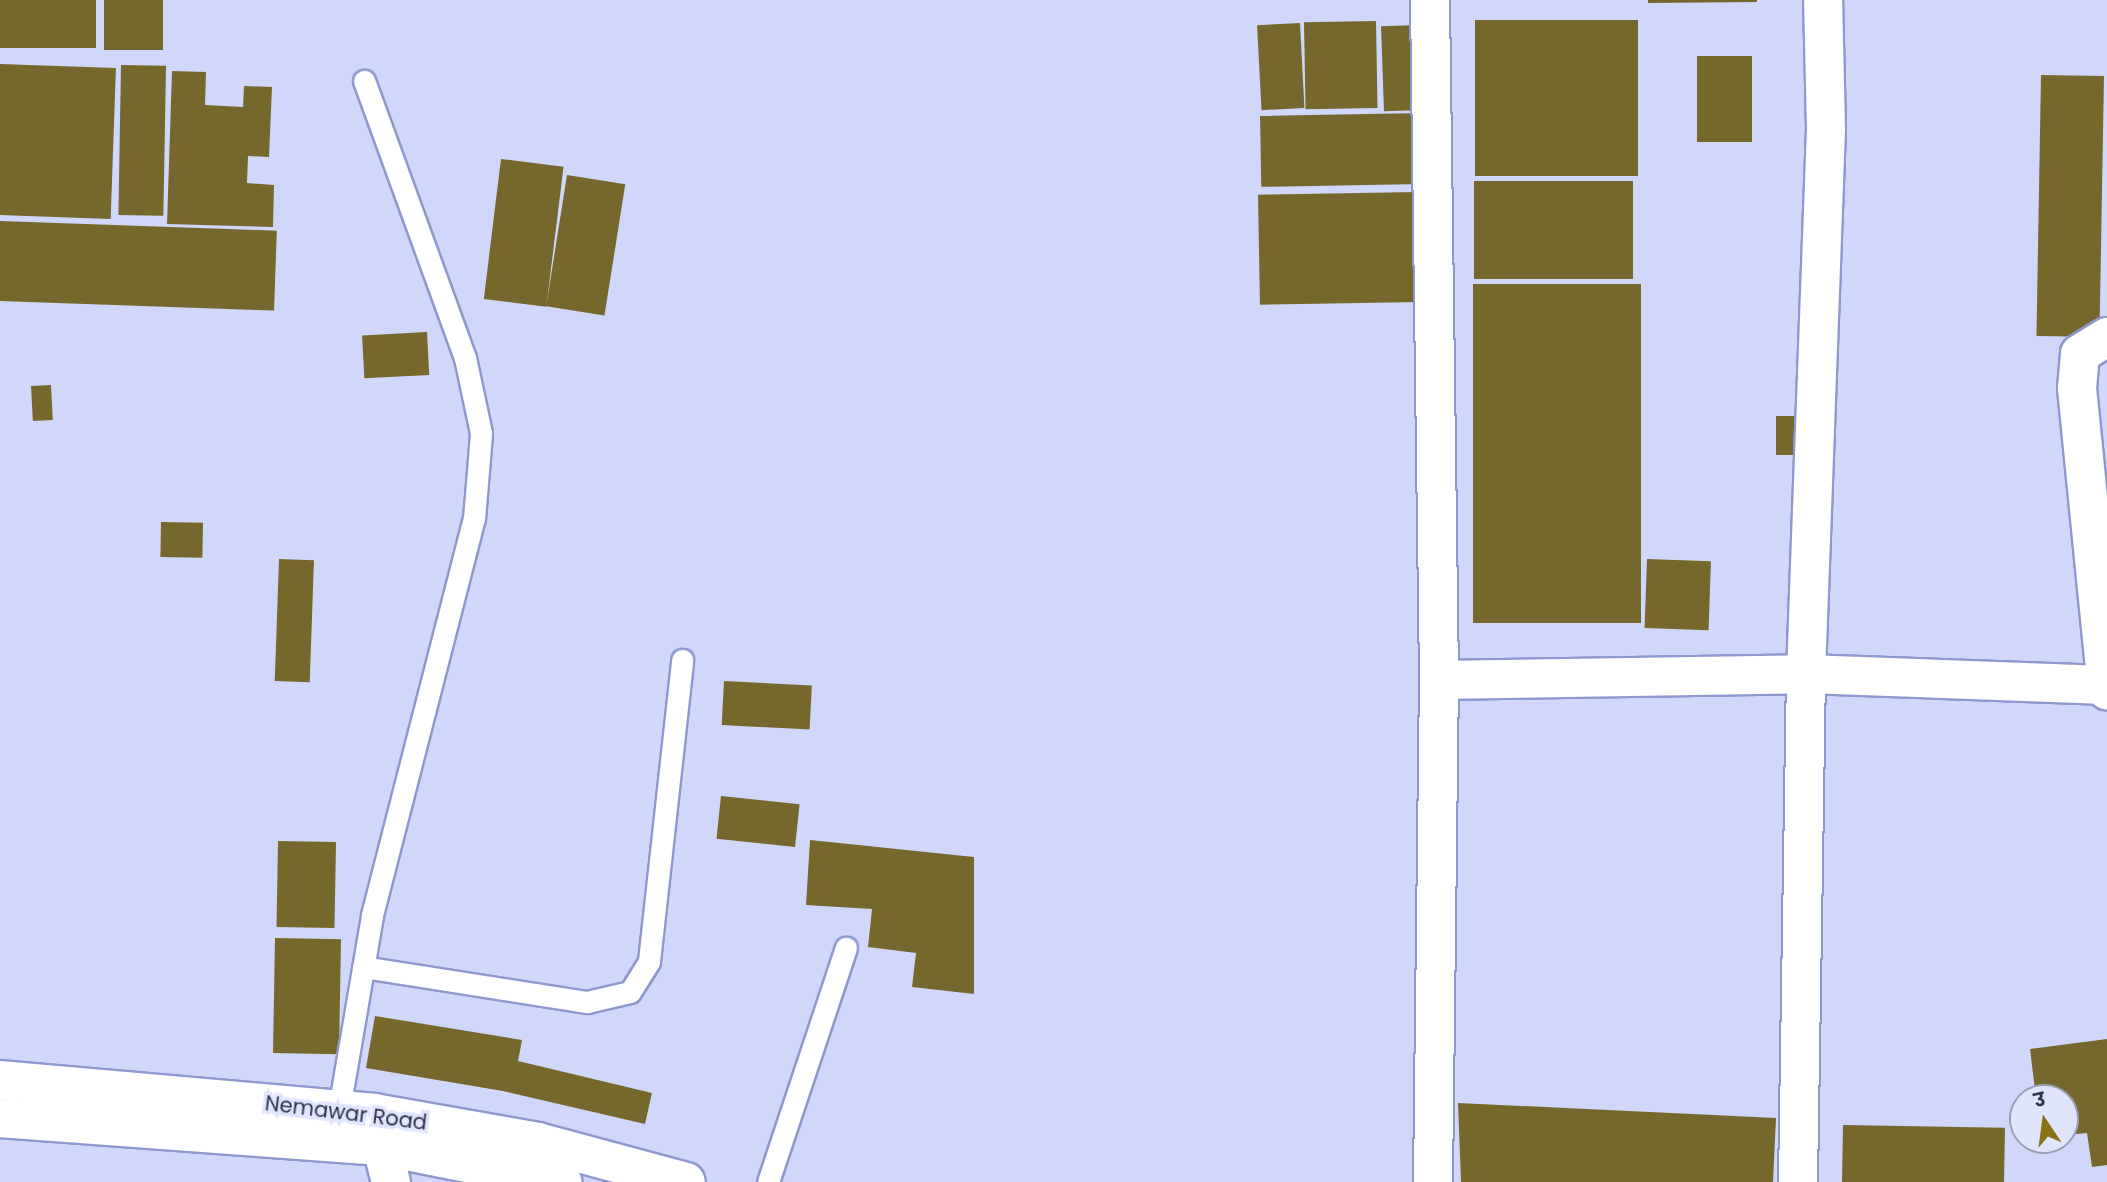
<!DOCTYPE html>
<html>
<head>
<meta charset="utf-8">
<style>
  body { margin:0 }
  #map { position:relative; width:2107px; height:1182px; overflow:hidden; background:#d0d7fa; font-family:Poppins,"Noto Sans Devanagari",sans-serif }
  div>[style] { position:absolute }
  .building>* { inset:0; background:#76682c; transform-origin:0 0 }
  .roads { filter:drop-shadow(2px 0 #8e98cf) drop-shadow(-2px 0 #8e98cf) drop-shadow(0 2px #8e98cf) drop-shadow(0 -2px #8e98cf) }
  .lane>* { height:21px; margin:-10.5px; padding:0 10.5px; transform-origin:10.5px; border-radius:10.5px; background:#fff }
  .street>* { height:38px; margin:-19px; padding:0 19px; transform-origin:19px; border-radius:19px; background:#fff }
  .secondary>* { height:38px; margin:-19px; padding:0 19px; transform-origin:19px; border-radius:19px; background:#fff }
  .highway>* { height:38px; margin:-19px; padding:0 19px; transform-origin:19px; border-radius:19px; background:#fff }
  span { translate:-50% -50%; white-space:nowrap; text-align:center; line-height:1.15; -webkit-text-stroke:7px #e0e5fd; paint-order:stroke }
  .street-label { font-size:21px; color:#2f344a }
  .north { position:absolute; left:2009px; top:1084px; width:70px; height:70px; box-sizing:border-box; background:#e0e5fd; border:2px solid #999eb5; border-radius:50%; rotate:347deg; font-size:19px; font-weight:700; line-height:28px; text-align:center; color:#2f344a }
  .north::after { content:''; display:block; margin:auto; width:24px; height:32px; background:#887417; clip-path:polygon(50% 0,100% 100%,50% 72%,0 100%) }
</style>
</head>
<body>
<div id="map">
  <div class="building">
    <i style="left:0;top:0;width:96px;height:48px"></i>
    <i style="left:104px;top:0;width:59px;height:50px"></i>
    <i style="clip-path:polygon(1648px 0,1757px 0,1757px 2px,1648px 3px)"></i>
    <i style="left:1475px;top:20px;width:163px;height:156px"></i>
    <i style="left:1376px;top:21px;width:87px;height:72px;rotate:89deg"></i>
    <i style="left:1300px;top:23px;width:85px;height:43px;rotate:87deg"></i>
    <i style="left:1419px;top:25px;width:85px;height:38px;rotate:88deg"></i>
    <i style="left:1697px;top:56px;width:55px;height:86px"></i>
    <i style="left:0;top:64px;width:116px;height:151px;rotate:2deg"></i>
    <i style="left:121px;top:65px;width:45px;height:150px;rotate:1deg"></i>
    <i style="clip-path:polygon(172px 71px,206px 72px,205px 105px,243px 107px,244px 86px,272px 87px,269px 157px,248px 156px,247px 183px,274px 185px,273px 227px,167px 224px)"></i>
    <i style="left:2041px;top:75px;width:63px;height:261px;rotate:1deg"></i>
    <i style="left:1423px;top:113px;width:71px;height:163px;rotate:89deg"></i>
    <i style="left:501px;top:159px;width:63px;height:141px;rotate:7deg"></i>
    <i style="left:567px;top:175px;width:59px;height:133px;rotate:9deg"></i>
    <i style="left:1474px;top:181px;width:159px;height:98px"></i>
    <i style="left:1418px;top:192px;width:110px;height:160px;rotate:89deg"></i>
    <i style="left:0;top:221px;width:277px;height:80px;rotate:2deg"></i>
    <i style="left:1641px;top:284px;width:339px;height:168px;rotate:90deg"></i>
    <i style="left:427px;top:332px;width:43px;height:65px;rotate:87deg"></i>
    <i style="left:51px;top:385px;width:35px;height:20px;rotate:87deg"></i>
    <i style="left:1800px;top:416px;width:39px;height:24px;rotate:90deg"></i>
    <i style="left:161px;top:522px;width:42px;height:35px;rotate:1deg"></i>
    <i style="left:279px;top:559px;width:35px;height:122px;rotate:2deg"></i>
    <i style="left:1647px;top:559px;width:64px;height:69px;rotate:2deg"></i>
    <i style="left:724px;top:681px;width:88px;height:44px;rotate:3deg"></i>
    <i style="left:721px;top:796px;width:79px;height:43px;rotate:6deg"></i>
    <i style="clip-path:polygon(810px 840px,974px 857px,974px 994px,912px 987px,916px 953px,868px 947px,872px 909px,806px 905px)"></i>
    <i style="left:278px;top:841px;width:58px;height:86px;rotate:1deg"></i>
    <i style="left:275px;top:938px;width:66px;height:115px;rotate:1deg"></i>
    <i style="clip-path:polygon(375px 1016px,522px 1040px,518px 1061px,652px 1093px,645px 1124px,503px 1091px,366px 1068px)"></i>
    <i style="clip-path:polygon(2107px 1039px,2107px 1165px,2092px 1167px,2087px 1133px,2065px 1135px,2065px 1098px,2036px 1098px,2030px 1049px)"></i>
    <i style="clip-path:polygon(1458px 1103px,1776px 1118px,1773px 1182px,1461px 1182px)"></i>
    <i style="left:1843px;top:1125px;width:162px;height:57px;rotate:1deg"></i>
  </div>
  <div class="roads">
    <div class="lane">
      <i style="left:363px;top:967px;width:227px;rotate:8.9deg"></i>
      <i style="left:587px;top:1002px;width:44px;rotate:-13.1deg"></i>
      <i style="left:630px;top:992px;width:36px;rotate:-58deg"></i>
      <i style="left:649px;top:961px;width:303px;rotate:-83.7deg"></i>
      <i style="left:339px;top:1109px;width:197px;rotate:-80.3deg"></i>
      <i style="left:372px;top:915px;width:409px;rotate:-75.6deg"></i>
      <i style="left:474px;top:519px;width:86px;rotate:-85.3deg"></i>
      <i style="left:481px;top:433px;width:77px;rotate:-102deg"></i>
      <i style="left:465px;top:358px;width:295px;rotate:-110deg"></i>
      <i style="left:768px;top:1182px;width:247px;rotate:-71.6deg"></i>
    </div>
    <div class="street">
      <i style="left:1430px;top:0;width:680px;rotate:89.24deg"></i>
      <i style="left:1439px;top:680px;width:367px;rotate:-0.9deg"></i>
      <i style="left:1806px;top:674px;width:300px;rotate:2.1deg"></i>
      <i style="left:2107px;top:337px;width:32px;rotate:148deg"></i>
      <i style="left:2080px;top:354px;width:34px;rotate:95deg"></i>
      <i style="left:2077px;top:388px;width:304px;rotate:84.3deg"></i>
      <i style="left:1433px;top:1182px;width:502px;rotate:-89.32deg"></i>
      <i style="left:1798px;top:1182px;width:508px;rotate:-89.1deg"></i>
      <i style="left:1806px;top:674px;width:545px;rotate:-87.9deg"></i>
      <i style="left:1826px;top:129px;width:129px;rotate:-91.3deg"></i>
    </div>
    <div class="secondary">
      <i style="left:374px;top:1116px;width:68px;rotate:75.6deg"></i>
    </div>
    <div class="highway">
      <i style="left:0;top:1080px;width:375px;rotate:5deg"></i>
      <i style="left:374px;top:1113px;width:167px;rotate:10deg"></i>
      <i style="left:538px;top:1142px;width:153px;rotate:15.1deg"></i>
      <i style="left:0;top:1118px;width:383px;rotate:4.2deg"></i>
      <i style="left:382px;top:1146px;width:184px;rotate:11.3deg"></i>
    </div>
  </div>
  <div class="street-label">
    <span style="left:346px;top:1113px;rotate:7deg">Nemawar Road</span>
  </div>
  <div class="north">उ</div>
</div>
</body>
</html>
